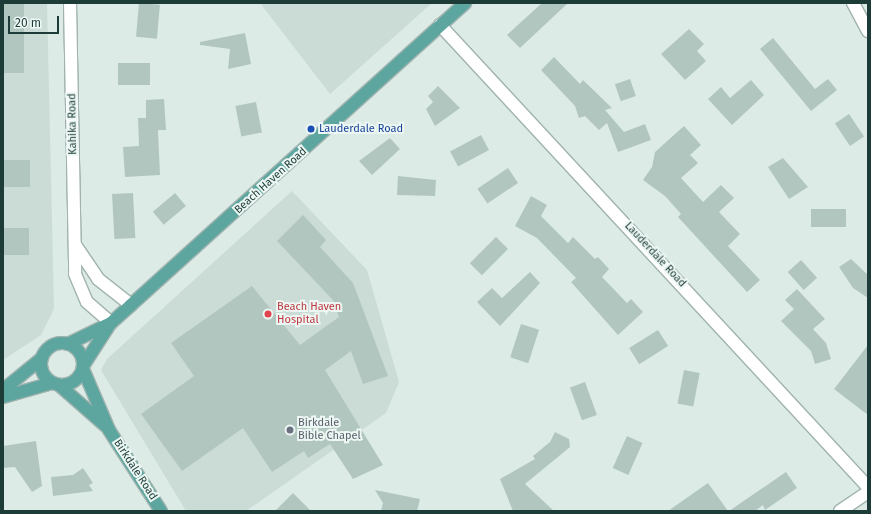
<!DOCTYPE html>
<html>
<head>
<meta charset="utf-8">
<style>
  body { margin:0 }
  #map { position:relative; width:871px; height:514px; overflow:hidden; background:#ddebe7; font-family:"Fira Sans",sans-serif }
  div>[style] { position:absolute }
  .built>* { inset:0; background:#cbdbd6 }
  .building>* { inset:0; background:#b2c6c0; transform-origin:0 0 }
  .roads { filter:drop-shadow(1px 0 #a0b3af) drop-shadow(-1px 0 #a0b3af) drop-shadow(0 1px #a0b3af) drop-shadow(0 -1px #a0b3af) }
  .minor>* { height:12px; margin:-6px; padding:0 6px; transform-origin:6px; border-radius:6px; background:#fff }
  .major>* { height:12px; margin:-6px; padding:0 6px; transform-origin:6px; border-radius:6px; background:#5ca69f }
  .major>.ring { margin:-6px; padding:0; box-sizing:content-box; background:none; border:12px solid #5ca69f; border-radius:50% }
  .dots>* { width:11px; height:11px; translate:-50% -50%; box-sizing:border-box; border:2px solid #edf7f4; border-radius:50% }
  span { translate:-50% -50%; white-space:nowrap; text-align:center; line-height:1.15; -webkit-text-stroke:4px #edf7f4; paint-order:stroke }
  .street-label { font-size:11px; color:#1d3c38 }
  .transit-label { font-size:11px; color:#164399 }
  .left { translate:0 -50%; text-align:left }
  .health-label { font-size:11px; color:#be3a42 }
  .worship-label { font-size:11px; color:#5b616d }
  .frame { position:absolute; inset:0; border:4px solid #1d3c38; pointer-events:none }
  .scale { position:absolute; left:8px; top:16px; width:51px; height:18px; box-sizing:border-box; border:2px solid #1d3c38; border-top:0; padding-left:5px; font-size:12px; line-height:14px; white-space:nowrap; color:#1d3c38; -webkit-text-stroke:3px #edf7f4; paint-order:stroke }
</style>
</head>
<body>
<div id="map">
  <div class="built">
    <i style="clip-path:polygon(3px 3px,47px 3px,54px 309px,41px 335px,3px 360px)"></i>
    <i style="clip-path:polygon(260px 3px,432px 3px,330px 94px)"></i>
    <i style="clip-path:polygon(292px 191px,367px 270px,399px 382px,386px 413px,246px 511px,186px 511px,101px 370px,107px 359px)"></i>
  </div>
  <div class="building">
    <i style="left:3px;top:3px;width:21px;height:70px"></i>
    <i style="left:139px;top:3px;width:21px;height:34px;rotate:5deg"></i>
    <i style="clip-path:polygon(542px 3px,568px 3px,520px 48px,507px 35px)"></i>
    <i style="clip-path:polygon(689px 29px,704px 44px,697px 51px,706px 61px,685px 80px,661px 54px)"></i>
    <i style="clip-path:polygon(245px 33px,251px 64px,228px 69px,230px 49px,200px 45px,200px 42px)"></i>
    <i style="clip-path:polygon(773px 38px,815px 89px,828px 79px,837px 90px,811px 111px,760px 49px)"></i>
    <i style="clip-path:polygon(554px 57px,580px 84px,583px 80px,612px 108px,605px 110px,624px 132px,645px 124px,651px 140px,618px 152px,607px 123px,599px 130px,585px 116px,579px 118px,575px 106px,541px 70px)"></i>
    <i style="left:118px;top:63px;width:32px;height:22px"></i>
    <i style="left:630px;top:79px;width:18px;height:16px;rotate:71deg"></i>
    <i style="clip-path:polygon(751px 80px,764px 95px,732px 125px,708px 99px,721px 87px,730px 98px)"></i>
    <i style="clip-path:polygon(438px 86px,460px 108px,435px 126px,426px 109px,433px 102px,428px 96px)"></i>
    <i style="clip-path:polygon(164px 99px,166px 130px,158px 130px,160px 175px,125px 177px,123px 147px,139px 146px,138px 118px,146px 118px,146px 100px)"></i>
    <i style="left:256px;top:102px;width:31px;height:21px;rotate:79deg"></i>
    <i style="left:849px;top:114px;width:27px;height:17px;rotate:56deg"></i>
    <i style="clip-path:polygon(684px 126px,701px 145px,690px 155px,698px 163px,681px 178px,703px 202px,721px 185px,734px 198px,719px 212px,740px 234px,728px 246px,760px 280px,747px 292px,678px 217px,681px 214px,665px 196px,643px 180px,652px 167px,655px 152px)"></i>
    <i style="left:481px;top:135px;width:17px;height:35px;rotate:62deg"></i>
    <i style="clip-path:polygon(390px 138px,400px 149px,372px 175px,359px 161px)"></i>
    <i style="clip-path:polygon(783px 158px,808px 187px,789px 199px,768px 167px)"></i>
    <i style="left:3px;top:160px;width:27px;height:27px"></i>
    <i style="left:508px;top:168px;width:18px;height:37px;rotate:56deg"></i>
    <i style="clip-path:polygon(398px 176px,436px 180px,435px 196px,397px 195px)"></i>
    <i style="left:133px;top:193px;width:45px;height:21px;rotate:87deg"></i>
    <i style="left:175px;top:193px;width:17px;height:29px;rotate:50deg"></i>
    <i style="clip-path:polygon(531px 196px,547px 205px,541px 216px,568px 243px,573px 237px,595px 259px,598px 257px,609px 269px,602px 277px,627px 303px,631px 299px,643px 312px,618px 335px,571px 282px,576px 278px,537px 238px,515px 226px)"></i>
    <i style="left:846px;top:209px;width:18px;height:35px;rotate:90deg"></i>
    <i style="clip-path:polygon(303px 215px,326px 240px,320px 247px,353px 283px,388px 376px,363px 384px,351px 351px,325px 370px,383px 465px,353px 479px,330px 444px,308px 458px,304px 451px,272px 472px,243px 428px,182px 471px,141px 414px,194px 376px,171px 343px,252px 286px,300px 345px,339px 317px,333px 300px,277px 241px)"></i>
    <i style="left:3px;top:228px;width:26px;height:27px"></i>
    <i style="left:496px;top:237px;width:17px;height:37px;rotate:45deg"></i>
    <i style="clip-path:polygon(851px 259px,868px 275px,868px 298px,853px 288px,839px 267px)"></i>
    <i style="left:801px;top:260px;width:24px;height:18px;rotate:48deg"></i>
    <i style="clip-path:polygon(530px 272px,540px 283px,500px 326px,477px 302px,492px 288px,502px 298px)"></i>
    <i style="clip-path:polygon(797px 289px,825px 319px,813px 329px,826px 343px,831px 359px,815px 364px,811px 351px,781px 321px,794px 309px,785px 300px)"></i>
    <i style="left:521px;top:324px;width:19px;height:35px;rotate:18deg"></i>
    <i style="left:658px;top:330px;width:19px;height:34px;rotate:58deg"></i>
    <i style="clip-path:polygon(868px 345px,868px 415px,834px 389px)"></i>
    <i style="left:684px;top:370px;width:16px;height:34px;rotate:11deg"></i>
    <i style="left:585px;top:382px;width:35px;height:16px;rotate:70deg"></i>
    <i style="clip-path:polygon(555px 432px,569px 439px,570px 447px,525px 484px,554px 511px,513px 511px,500px 479px,535px 459px,533px 456px,550px 442px)"></i>
    <i style="left:627px;top:436px;width:17px;height:35px;rotate:24deg"></i>
    <i style="clip-path:polygon(36px 441px,42px 486px,32px 492px,15px 467px,3px 468px,3px 446px)"></i>
    <i style="clip-path:polygon(83px 468px,93px 483px,89px 485px,93px 491px,53px 496px,51px 477px,73px 475px)"></i>
    <i style="clip-path:polygon(786px 472px,797px 488px,765px 510px,763px 505px,755px 511px,729px 511px)"></i>
    <i style="clip-path:polygon(708px 483px,728px 511px,668px 511px)"></i>
    <i style="clip-path:polygon(375px 490px,420px 499px,417px 511px,381px 511px,383px 503px)"></i>
    <i style="clip-path:polygon(293px 493px,311px 511px,275px 511px)"></i>
  </div>
  <div class="roads">
    <div class="minor">
      <i style="left:70px;top:3px;width:271px;rotate:88.9deg"></i>
      <i style="left:75px;top:274px;width:30px;rotate:67deg"></i>
      <i style="left:87px;top:302px;width:32px;rotate:41deg"></i>
      <i style="left:853px;top:3px;width:32px;rotate:62deg"></i>
      <i style="left:440px;top:25px;width:630px;rotate:47.19deg"></i>
      <i style="left:76px;top:246px;width:40px;rotate:56deg"></i>
      <i style="left:98px;top:279px;width:42px;rotate:38.2deg"></i>
      <i style="left:840px;top:511px;width:34px;rotate:-34deg"></i>
    </div>
    <div class="major">
      <i class="ring" style="left:41px;top:343px;width:30px;height:30px"></i>
      <i style="left:68px;top:344px;width:48px;rotate:-26deg"></i>
      <i style="left:111px;top:323px;width:27px;rotate:-42deg"></i>
      <i style="left:131px;top:305px;width:450px;rotate:-42.1deg"></i>
      <i style="left:83px;top:366px;width:50px;rotate:-57.3deg"></i>
      <i style="left:83px;top:369px;width:66px;rotate:66.9deg"></i>
      <i style="left:109px;top:430px;width:96px;rotate:57.3deg"></i>
      <i style="left:59px;top:385px;width:64px;rotate:41.2deg"></i>
      <i style="left:3px;top:390px;width:50px;rotate:-39.4deg"></i>
      <i style="left:3px;top:397px;width:51px;rotate:-15.9deg"></i>
    </div>
  </div>
  <div class="dots">
    <i style="left:311px;top:129px;background:#1a4fb4"></i>
    <i style="left:268px;top:314px;background:#e0444e"></i>
    <i style="left:290px;top:430px;background:#6b7280"></i>
  </div>
  <div class="street-label">
    <span style="left:73px;top:124px;rotate:-91deg">Kahika Road</span>
    <span style="left:271px;top:181px;rotate:-42deg">Beach Haven Road</span>
    <span style="left:655px;top:255px;rotate:47deg">Lauderdale Road</span>
    <span style="left:135px;top:470px;rotate:57deg">Birkdale Road</span>
  </div>
  <div class="transit-label">
    <span class="left" style="left:319px;top:129px">Lauderdale Road</span>
  </div>
  <div class="health-label">
    <span class="left" style="left:277px;top:314px">Beach Haven<br>Hospital</span>
  </div>
  <div class="worship-label">
    <span class="left" style="left:298px;top:430px">Birkdale<br>Bible Chapel</span>
  </div>
  <div class="frame"></div>
  <div class="scale">20 m</div>
</div>
</body>
</html>
